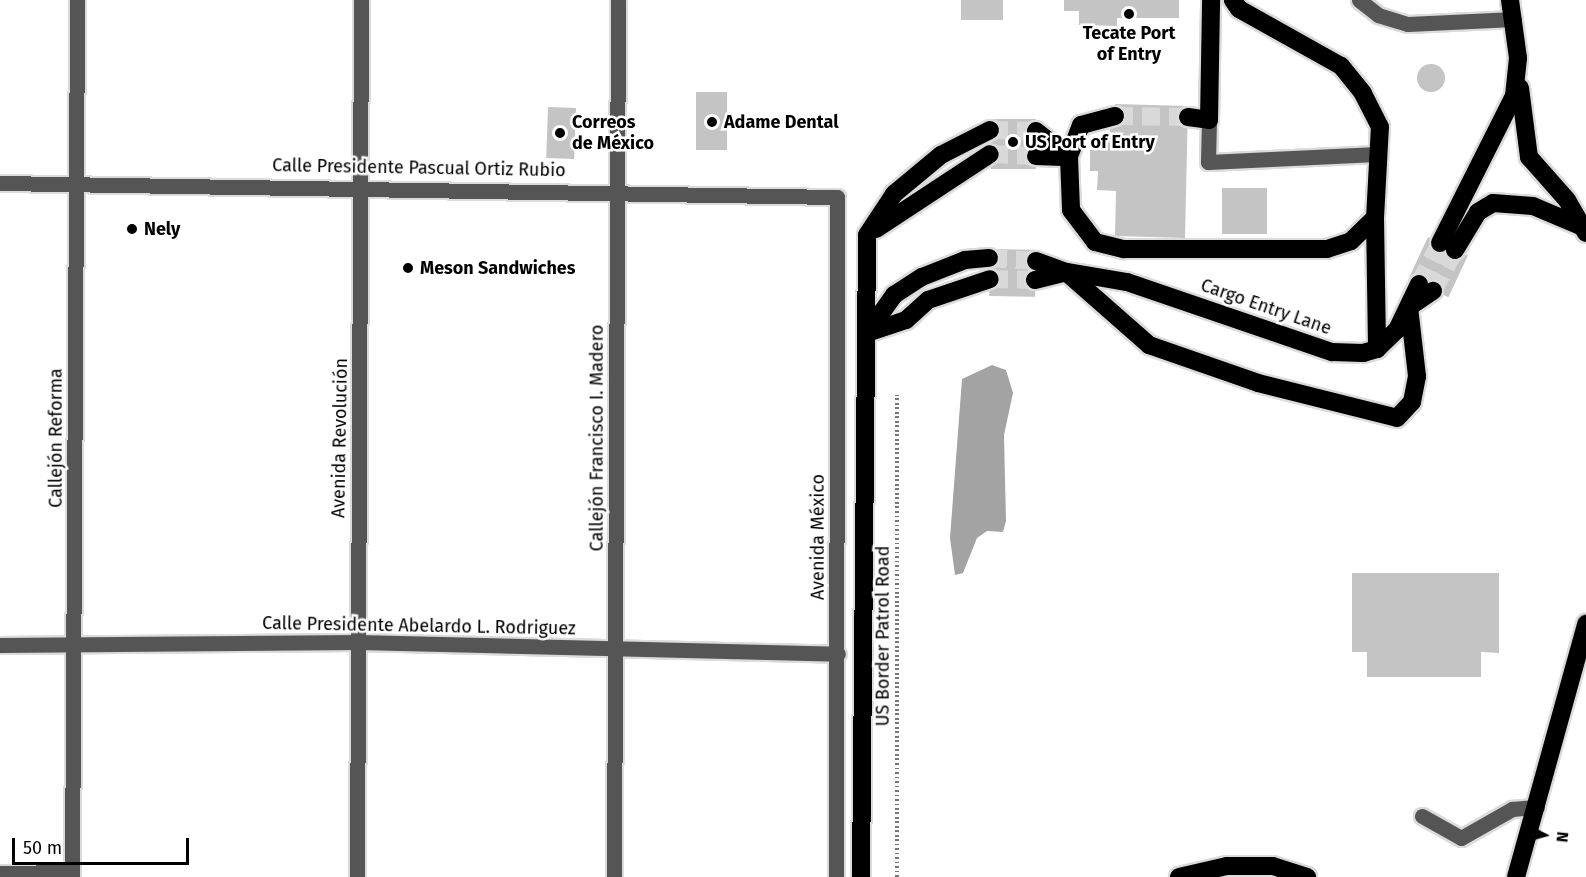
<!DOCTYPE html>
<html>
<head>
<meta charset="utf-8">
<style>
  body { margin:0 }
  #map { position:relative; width:1586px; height:877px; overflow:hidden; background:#fff; font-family:"Fira Sans",sans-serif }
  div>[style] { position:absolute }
  .water>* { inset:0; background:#a3a3a3 }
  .building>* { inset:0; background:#c4c4c4; transform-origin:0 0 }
  .round { border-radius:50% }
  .highway-tunnel>* { height:18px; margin-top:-9px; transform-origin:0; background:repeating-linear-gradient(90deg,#d9d9d9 0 18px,transparent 0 27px) }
  .path>* { height:4px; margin-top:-2px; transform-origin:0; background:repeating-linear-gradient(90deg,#777 0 1.5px,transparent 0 4.5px) }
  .roads { filter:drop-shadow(2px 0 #dbdbdb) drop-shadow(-2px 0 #dbdbdb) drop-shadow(0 2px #dbdbdb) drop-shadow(0 -2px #dbdbdb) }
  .minor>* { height:15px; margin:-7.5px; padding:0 7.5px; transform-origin:7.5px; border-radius:7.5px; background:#555 }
  .highway>* { height:18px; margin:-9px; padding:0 9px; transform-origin:9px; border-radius:9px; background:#000 }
  .dots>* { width:16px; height:16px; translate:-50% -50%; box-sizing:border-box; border:3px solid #fff; border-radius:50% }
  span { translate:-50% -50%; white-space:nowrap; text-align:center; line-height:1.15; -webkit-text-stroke:5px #fff; paint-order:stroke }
  .poi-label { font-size:18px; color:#000; font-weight:700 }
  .left { translate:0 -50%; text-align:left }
  .street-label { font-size:18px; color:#000 }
  .north { position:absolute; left:1514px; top:805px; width:60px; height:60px; -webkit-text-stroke:4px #fff; paint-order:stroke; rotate:96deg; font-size:16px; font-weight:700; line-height:24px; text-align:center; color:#000 }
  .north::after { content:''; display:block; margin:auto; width:21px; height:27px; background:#000; clip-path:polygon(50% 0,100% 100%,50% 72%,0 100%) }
  .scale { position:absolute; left:12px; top:838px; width:177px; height:27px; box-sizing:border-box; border:3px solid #000; border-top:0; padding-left:8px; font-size:18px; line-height:21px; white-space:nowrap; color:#000; -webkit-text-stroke:4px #fff; paint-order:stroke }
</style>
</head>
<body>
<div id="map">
  <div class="water">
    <i style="clip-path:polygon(992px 365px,1006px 370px,1013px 393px,1004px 435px,1006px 521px,1003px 532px,987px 531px,977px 538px,963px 573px,955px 575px,950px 538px,962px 379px)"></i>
  </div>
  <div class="building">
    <i style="left:961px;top:0;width:42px;height:20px"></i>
    <i style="clip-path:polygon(1064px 0,1179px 0,1179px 18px,1117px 18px,1117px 26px,1079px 25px,1079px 11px,1064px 11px)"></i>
    <i class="round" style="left:1417px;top:64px;width:28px;height:28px"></i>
    <i style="left:727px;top:92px;width:58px;height:31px;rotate:90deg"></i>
    <i style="clip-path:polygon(1115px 104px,1188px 106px,1185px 238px,1115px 236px,1116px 191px,1097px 190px,1098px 171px,1090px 171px,1090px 150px,1101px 150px,1101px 137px,1109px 138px,1110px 128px,1115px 128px)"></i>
    <i style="left:548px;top:107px;width:28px;height:51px;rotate:2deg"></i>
    <i style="left:991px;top:119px;width:45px;height:50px"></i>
    <i style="left:1222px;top:188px;width:45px;height:46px"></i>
    <i style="left:1428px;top:237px;width:44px;height:46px;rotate:25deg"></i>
    <i style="left:990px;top:249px;width:46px;height:47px;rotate:1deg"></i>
    <i style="clip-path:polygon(1352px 573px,1499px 573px,1499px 653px,1481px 652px,1481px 677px,1367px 677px,1367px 652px,1352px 652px)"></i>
  </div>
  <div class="highway-tunnel">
    <i style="left:1115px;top:116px;width:73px;rotate:0.8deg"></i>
    <i style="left:990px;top:130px;width:46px;rotate:1.2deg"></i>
    <i style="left:990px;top:154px;width:46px;rotate:2.5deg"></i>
    <i style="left:989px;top:258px;width:47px;rotate:3.7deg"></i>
    <i style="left:990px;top:279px;width:45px;rotate:1.3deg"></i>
    <i style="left:1419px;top:284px;width:46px;rotate:-62.9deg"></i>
    <i style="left:1433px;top:291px;width:47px;rotate:-61.8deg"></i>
  </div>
  <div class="path">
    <i style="left:897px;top:877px;width:482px;rotate:-90deg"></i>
  </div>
  <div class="roads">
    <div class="minor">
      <i style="left:1359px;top:0;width:24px;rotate:38deg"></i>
      <i style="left:1378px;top:15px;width:31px;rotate:17deg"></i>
      <i style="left:1408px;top:24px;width:106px;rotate:-2.7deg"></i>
      <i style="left:1209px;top:120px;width:42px;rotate:91.4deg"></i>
      <i style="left:1208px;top:162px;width:169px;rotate:-2.7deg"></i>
      <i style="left:0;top:183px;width:837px;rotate:0.96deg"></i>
      <i style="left:837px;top:197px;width:680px;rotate:90.08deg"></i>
      <i style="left:0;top:645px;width:358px;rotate:-0.5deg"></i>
      <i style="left:358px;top:642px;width:480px;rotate:1.4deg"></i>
      <i style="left:1422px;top:816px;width:45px;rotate:29.4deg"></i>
      <i style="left:1461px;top:838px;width:59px;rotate:-29.6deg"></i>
      <i style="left:1512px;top:809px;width:25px;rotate:-5deg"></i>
      <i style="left:0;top:873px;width:72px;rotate:-0.8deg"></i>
      <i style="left:72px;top:877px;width:877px;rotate:-89.67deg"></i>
      <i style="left:357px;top:877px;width:877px;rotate:-89.74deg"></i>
      <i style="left:614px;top:877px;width:877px;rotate:-89.74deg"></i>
    </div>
    <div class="highway">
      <i style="left:1520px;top:88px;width:70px;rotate:82.6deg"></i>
      <i style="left:1529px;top:157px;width:57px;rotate:48.5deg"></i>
      <i style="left:1567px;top:200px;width:38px;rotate:60deg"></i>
      <i style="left:1115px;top:116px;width:35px;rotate:165deg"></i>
      <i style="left:1081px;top:125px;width:34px;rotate:111deg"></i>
      <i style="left:1069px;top:157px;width:53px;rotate:87.8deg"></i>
      <i style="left:1071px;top:210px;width:40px;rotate:53deg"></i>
      <i style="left:1095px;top:242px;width:30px;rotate:14deg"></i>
      <i style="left:1124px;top:249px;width:203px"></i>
      <i style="left:1327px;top:249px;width:25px;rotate:-18deg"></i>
      <i style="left:1351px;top:241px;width:33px;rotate:-44deg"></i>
      <i style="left:1375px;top:218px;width:91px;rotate:-86.9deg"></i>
      <i style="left:1380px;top:127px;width:38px;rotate:-117deg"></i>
      <i style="left:1363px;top:93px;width:35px;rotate:-129deg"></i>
      <i style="left:1341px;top:66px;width:117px;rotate:-150.8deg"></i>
      <i style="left:1239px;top:9px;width:11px;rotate:-124deg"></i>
      <i style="left:1188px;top:117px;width:21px;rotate:8deg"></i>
      <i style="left:1209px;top:120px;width:120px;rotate:-89deg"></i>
      <i style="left:1036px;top:131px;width:42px;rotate:38.2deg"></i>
      <i style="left:1036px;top:156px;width:33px;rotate:2deg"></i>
      <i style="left:1375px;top:218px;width:131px;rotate:89.1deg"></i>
      <i style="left:876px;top:229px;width:136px;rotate:-33.3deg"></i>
      <i style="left:1440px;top:243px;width:165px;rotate:-63.3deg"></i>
      <i style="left:1514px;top:96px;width:38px;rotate:-84deg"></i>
      <i style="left:1518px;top:58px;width:59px;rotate:-97.9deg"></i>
      <i style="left:1455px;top:250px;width:44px;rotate:-58.8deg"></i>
      <i style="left:1478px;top:212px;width:17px;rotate:-31deg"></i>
      <i style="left:1493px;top:203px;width:40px;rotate:4.3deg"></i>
      <i style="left:1533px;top:206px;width:54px;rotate:22.8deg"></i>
      <i style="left:1036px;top:261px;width:32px;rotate:20deg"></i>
      <i style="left:1066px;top:272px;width:111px;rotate:41.3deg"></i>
      <i style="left:1149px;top:345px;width:115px;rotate:19.2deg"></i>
      <i style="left:1258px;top:383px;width:143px;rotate:14.1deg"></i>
      <i style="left:1397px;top:418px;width:22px;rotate:-47deg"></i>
      <i style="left:1412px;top:402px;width:26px;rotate:-79deg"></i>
      <i style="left:1417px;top:376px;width:69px;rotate:-96.6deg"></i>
      <i style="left:1409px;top:307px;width:29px;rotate:-34deg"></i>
      <i style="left:1068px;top:272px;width:60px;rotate:9.6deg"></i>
      <i style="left:1127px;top:282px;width:217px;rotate:18.9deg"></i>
      <i style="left:1332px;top:352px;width:31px;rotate:2deg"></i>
      <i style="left:1363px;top:353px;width:15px;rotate:-16deg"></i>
      <i style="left:1377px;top:349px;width:28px;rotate:-44deg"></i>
      <i style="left:1397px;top:330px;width:51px;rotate:-64.4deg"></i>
      <i style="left:1035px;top:280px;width:32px;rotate:-14deg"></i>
      <i style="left:867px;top:333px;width:47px;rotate:-54.6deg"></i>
      <i style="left:894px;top:295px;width:33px;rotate:-33deg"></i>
      <i style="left:922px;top:277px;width:46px;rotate:-21.6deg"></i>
      <i style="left:965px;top:260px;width:24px;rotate:-5deg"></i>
      <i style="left:867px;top:333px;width:41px;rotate:-18.4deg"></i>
      <i style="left:906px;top:320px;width:30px;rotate:-42deg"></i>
      <i style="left:928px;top:300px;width:65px;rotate:-18.7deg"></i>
      <i style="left:861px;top:877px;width:642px;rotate:-89.46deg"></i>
      <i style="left:867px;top:235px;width:49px;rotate:-56.6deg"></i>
      <i style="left:894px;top:194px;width:61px;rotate:-39.7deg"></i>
      <i style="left:941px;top:155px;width:55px;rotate:-27deg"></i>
      <i style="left:1179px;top:877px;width:49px;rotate:-12.9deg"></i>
      <i style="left:1227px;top:866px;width:46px"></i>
      <i style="left:1273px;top:866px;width:36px;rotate:18deg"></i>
      <i style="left:1516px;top:877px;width:263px;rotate:-74.5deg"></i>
    </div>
  </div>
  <div class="dots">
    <i style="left:1129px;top:14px;background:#000"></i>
    <i style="left:712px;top:122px;background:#000"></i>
    <i style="left:560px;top:133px;background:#000"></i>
    <i style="left:1013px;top:142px;background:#000"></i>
    <i style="left:132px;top:229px;background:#000"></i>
    <i style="left:408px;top:268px;background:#000"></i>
  </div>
  <div class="poi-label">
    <span style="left:1129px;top:44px">Tecate Port<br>of Entry</span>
    <span class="left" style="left:724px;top:122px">Adame Dental</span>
    <span class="left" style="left:572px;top:133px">Correos<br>de México</span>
    <span class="left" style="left:1025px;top:142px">US Port of Entry</span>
    <span class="left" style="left:144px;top:229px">Nely</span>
    <span class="left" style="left:420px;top:268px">Meson Sandwiches</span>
  </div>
  <div class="street-label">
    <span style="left:419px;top:168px;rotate:1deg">Calle Presidente Pascual Ortiz Rubio</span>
    <span style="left:1266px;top:307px;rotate:19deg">Cargo Entry Lane</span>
    <span style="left:56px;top:438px;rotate:-90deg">Callejón Reforma</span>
    <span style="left:340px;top:438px;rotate:-89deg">Avenida Revolución</span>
    <span style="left:597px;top:438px;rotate:-90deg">Callejón Francisco I. Madero</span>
    <span style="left:818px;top:537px;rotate:-90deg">Avenida México</span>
    <span style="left:419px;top:626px;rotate:1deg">Calle Presidente Abelardo L. Rodriguez</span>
    <span style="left:883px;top:636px;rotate:-90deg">US Border Patrol Road</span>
  </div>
  <div class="north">N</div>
  <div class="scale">50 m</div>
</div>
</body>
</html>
